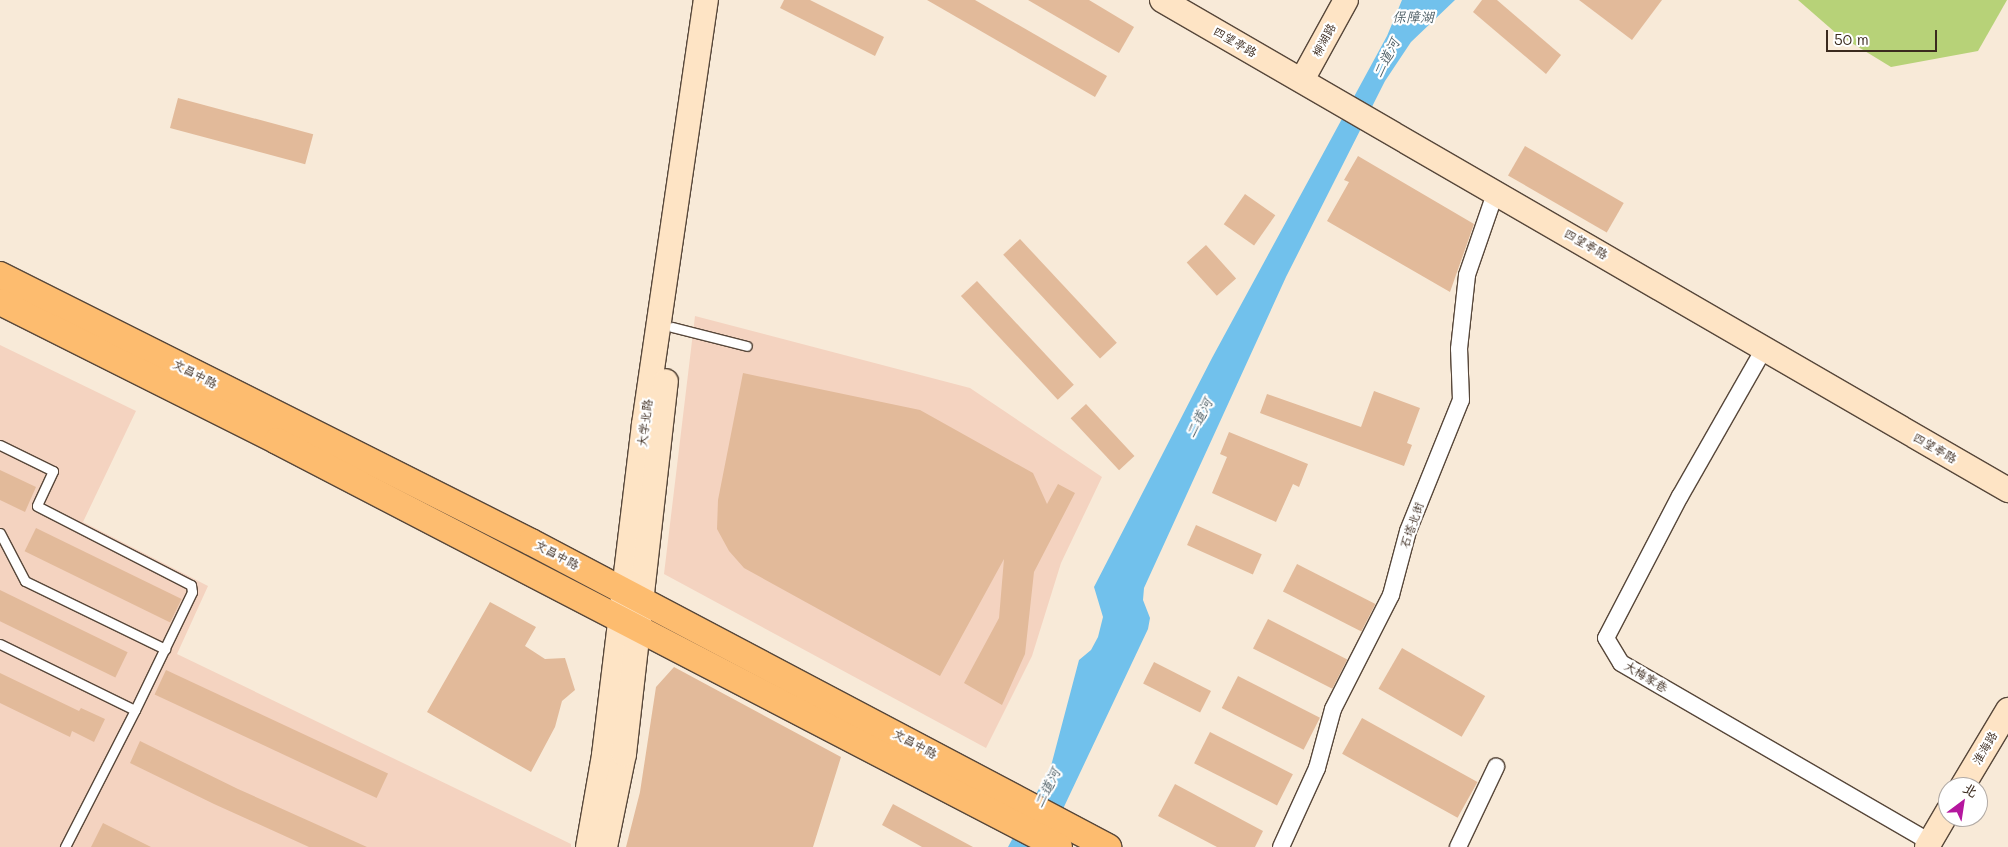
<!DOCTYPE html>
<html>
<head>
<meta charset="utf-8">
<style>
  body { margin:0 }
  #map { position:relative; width:2008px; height:847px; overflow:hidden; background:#f8ead8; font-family:Mali,"LXGW WenKai TC",sans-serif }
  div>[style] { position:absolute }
  .built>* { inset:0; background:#f4d3c0 }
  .green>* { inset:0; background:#b7d278 }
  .water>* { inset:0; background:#71c1ec }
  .building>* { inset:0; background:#e2ba9a; transform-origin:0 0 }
  .roads { filter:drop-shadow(1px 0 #57473a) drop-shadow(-1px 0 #57473a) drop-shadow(0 1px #57473a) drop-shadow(0 -1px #57473a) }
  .lane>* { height:9px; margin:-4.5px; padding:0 4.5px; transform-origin:4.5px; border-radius:4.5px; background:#fff }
  .street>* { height:16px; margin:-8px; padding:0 8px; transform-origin:8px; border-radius:8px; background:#fff }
  .secondary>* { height:24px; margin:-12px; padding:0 12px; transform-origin:12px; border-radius:12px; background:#fee4c5 }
  .primary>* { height:26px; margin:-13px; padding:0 13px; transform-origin:13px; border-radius:13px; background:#fdbc6f }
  span { translate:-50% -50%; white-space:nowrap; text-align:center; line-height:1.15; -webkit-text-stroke:4.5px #fff; paint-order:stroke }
  .street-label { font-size:12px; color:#3b2a1e }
  .water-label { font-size:14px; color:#4e5f66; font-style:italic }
  .north { position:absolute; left:1938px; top:777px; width:50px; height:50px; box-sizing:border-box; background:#fff; border:1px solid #b1aaa5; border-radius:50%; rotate:31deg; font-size:14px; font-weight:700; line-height:20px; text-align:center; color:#3b2a1e }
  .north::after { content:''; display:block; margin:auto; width:18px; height:22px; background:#b5179e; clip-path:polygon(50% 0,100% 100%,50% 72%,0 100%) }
  .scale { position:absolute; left:1826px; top:30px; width:111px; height:22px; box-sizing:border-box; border:2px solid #3b2a1e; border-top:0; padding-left:6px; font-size:15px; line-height:18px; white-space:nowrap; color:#3b2a1e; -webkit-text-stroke:4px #fff; paint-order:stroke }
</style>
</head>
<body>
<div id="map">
  <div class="built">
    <i style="clip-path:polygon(695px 316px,970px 388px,1102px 477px,1061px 563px,1032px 656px,986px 748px,664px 574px)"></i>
    <i style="clip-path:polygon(0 345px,136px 411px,83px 522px,208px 586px,177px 654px,571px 844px,571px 847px,0 847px)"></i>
  </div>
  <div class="green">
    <i style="clip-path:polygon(1798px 0,2007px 0,1978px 51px,1891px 67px,1837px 34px)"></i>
  </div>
  <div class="water">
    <i style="clip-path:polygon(1402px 0,1455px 0,1411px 42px,1385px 81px,1286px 277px,1144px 588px,1143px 600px,1150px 618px,1148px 629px,1045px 847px,1008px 847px,1051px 766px,1079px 660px,1091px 650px,1098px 637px,1103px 617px,1094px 587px,1212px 358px,1387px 36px)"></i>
  </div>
  <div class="building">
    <i style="clip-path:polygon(784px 0,810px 0,884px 37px,875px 56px,780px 8px)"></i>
    <i style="clip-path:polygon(927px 0,975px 0,1107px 76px,1095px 97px)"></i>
    <i style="clip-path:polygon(1028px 0,1089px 0,1134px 27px,1119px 53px)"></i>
    <i style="clip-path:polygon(1482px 0,1497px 0,1561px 55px,1546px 74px,1473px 12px)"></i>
    <i style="clip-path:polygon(1579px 0,1662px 0,1632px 40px)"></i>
    <i style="left:178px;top:98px;width:140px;height:31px;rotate:15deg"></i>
    <i style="left:1525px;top:146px;width:114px;height:34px;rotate:30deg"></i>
    <i style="clip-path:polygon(1358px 156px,1474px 224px,1450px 292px,1327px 221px,1349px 182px,1344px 180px)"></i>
    <i style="left:1245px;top:194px;width:37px;height:37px;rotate:35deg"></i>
    <i style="left:1020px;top:239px;width:142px;height:23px;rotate:47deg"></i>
    <i style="left:1206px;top:245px;width:45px;height:26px;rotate:48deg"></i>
    <i style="left:977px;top:281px;width:142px;height:22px;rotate:47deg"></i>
    <i style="clip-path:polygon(743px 373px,920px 410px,1033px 473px,1047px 504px,1058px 484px,1075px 493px,1034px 572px,1025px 654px,1002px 705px,964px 683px,999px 618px,1004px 559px,940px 676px,744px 568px,729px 551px,717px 529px,718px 500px)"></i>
    <i style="clip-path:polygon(1374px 391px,1420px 408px,1407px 443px,1412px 445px,1404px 466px,1260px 413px,1267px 394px,1361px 427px)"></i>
    <i style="left:1086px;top:404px;width:71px;height:21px;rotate:47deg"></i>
    <i style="clip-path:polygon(1229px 432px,1308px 464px,1299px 487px,1293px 484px,1276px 522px,1212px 493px,1227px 457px,1220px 454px)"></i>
    <i style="clip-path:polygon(0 470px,36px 487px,25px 512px,0 500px)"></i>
    <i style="left:1196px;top:525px;width:72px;height:22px;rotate:24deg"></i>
    <i style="left:36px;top:528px;width:162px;height:26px;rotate:26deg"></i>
    <i style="left:1297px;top:564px;width:88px;height:31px;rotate:27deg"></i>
    <i style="left:0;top:590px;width:142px;height:28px;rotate:26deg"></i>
    <i style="clip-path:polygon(490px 602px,536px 627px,525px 646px,545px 659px,565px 658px,575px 690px,562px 701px,555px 727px,531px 772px,427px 712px)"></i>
    <i style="left:1268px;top:619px;width:89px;height:33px;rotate:27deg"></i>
    <i style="left:1402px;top:648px;width:96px;height:47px;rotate:30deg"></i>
    <i style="left:1154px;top:662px;width:64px;height:24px;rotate:27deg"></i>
    <i style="clip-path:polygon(674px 667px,841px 757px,813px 847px,626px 847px,640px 792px,656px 687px)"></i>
    <i style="left:166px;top:670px;width:245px;height:27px;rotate:25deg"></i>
    <i style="clip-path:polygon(0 673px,79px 711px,81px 708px,105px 719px,94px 742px,72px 731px,70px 737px,0 703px)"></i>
    <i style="left:1238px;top:676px;width:92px;height:36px;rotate:27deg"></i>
    <i style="left:1362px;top:718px;width:132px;height:41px;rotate:29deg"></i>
    <i style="left:1210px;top:732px;width:93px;height:35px;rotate:27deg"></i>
    <i style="clip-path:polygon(140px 741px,238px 789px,367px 847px,309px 847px,214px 804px,130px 763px)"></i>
    <i style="clip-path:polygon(1175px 784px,1263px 831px,1255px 847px,1217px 847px,1158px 816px)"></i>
    <i style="clip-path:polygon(893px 804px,973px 847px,922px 847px,882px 825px)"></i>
    <i style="clip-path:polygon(103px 823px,151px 847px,91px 847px)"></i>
  </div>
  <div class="roads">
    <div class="lane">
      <i style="left:672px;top:327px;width:77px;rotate:14.2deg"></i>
      <i style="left:0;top:445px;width:59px;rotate:26.1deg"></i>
      <i style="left:53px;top:471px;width:38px;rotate:115deg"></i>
      <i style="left:37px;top:506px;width:173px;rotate:27.2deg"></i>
      <i style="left:191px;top:585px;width:7px;rotate:82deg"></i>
      <i style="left:192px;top:592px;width:131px;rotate:115.8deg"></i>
      <i style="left:135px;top:710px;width:154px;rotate:117.1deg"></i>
      <i style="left:0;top:533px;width:54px;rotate:62.5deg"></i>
      <i style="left:25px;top:581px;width:156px;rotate:25.9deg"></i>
      <i style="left:0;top:644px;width:150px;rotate:26.1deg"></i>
    </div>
    <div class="street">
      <i style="left:1764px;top:349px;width:169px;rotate:119.7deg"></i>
      <i style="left:1680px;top:496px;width:160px;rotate:117.5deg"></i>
      <i style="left:1606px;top:638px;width:29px;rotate:59deg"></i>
      <i style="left:1621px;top:663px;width:357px;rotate:30.1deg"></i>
      <i style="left:1281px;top:847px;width:87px;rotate:-65.5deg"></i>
      <i style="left:1317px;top:768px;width:61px;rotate:-74.8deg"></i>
      <i style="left:1333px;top:709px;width:128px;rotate:-63deg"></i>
      <i style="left:1391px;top:595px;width:66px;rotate:-75.1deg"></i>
      <i style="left:1408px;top:531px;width:141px;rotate:-68deg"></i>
      <i style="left:1461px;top:400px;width:51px;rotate:-92.2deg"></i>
      <i style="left:1459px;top:349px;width:74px;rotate:-83.8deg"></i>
      <i style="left:1467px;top:275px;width:89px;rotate:-71deg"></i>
      <i style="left:1458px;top:847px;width:89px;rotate:-64.6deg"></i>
    </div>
    <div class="secondary">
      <i style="left:1162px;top:0;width:978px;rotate:30.08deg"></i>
      <i style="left:1302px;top:80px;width:91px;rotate:-61.2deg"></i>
      <i style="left:1962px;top:787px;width:90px;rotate:-59.1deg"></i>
      <i style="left:588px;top:847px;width:93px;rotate:-80.1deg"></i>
      <i style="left:604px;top:755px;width:333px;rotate:-83.1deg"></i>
      <i style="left:644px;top:424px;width:429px;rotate:-81.7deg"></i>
      <i style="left:605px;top:847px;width:95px;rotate:-78.5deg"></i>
      <i style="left:624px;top:754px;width:375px;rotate:-83.6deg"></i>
      <i style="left:1927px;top:847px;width:42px;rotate:-59.7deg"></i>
    </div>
    <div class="primary">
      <i style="left:0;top:275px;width:594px;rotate:26.69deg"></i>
      <i style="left:531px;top:542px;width:653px;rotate:27.86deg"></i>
      <i style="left:0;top:302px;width:310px;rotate:26.6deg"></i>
      <i style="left:277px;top:441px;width:881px;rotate:27.44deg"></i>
    </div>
  </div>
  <div class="street-label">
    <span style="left:1324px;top:40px;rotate:-62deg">柳湖路</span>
    <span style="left:1235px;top:42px;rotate:30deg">四望亭路</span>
    <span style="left:1586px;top:244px;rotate:30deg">四望亭路</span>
    <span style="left:195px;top:374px;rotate:27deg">文昌中路</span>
    <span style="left:645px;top:423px;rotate:-83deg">大学北路</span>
    <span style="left:1935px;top:448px;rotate:30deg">四望亭路</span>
    <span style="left:1412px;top:525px;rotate:-71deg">石塔北街</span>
    <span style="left:557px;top:555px;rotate:28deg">文昌中路</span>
    <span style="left:1646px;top:677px;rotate:31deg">大梅家巷</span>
    <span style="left:915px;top:744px;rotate:28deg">文昌中路</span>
    <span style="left:1985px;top:748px;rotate:-59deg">淮海路</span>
  </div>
  <div class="water-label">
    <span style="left:1413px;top:17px">保障湖</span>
    <span style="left:1386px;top:58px;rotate:-63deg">二道河</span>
    <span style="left:1199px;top:418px;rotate:-63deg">二道河</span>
    <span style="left:1047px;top:788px;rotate:-64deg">二道河</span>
  </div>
  <div class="north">北</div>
  <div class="scale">50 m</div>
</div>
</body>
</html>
